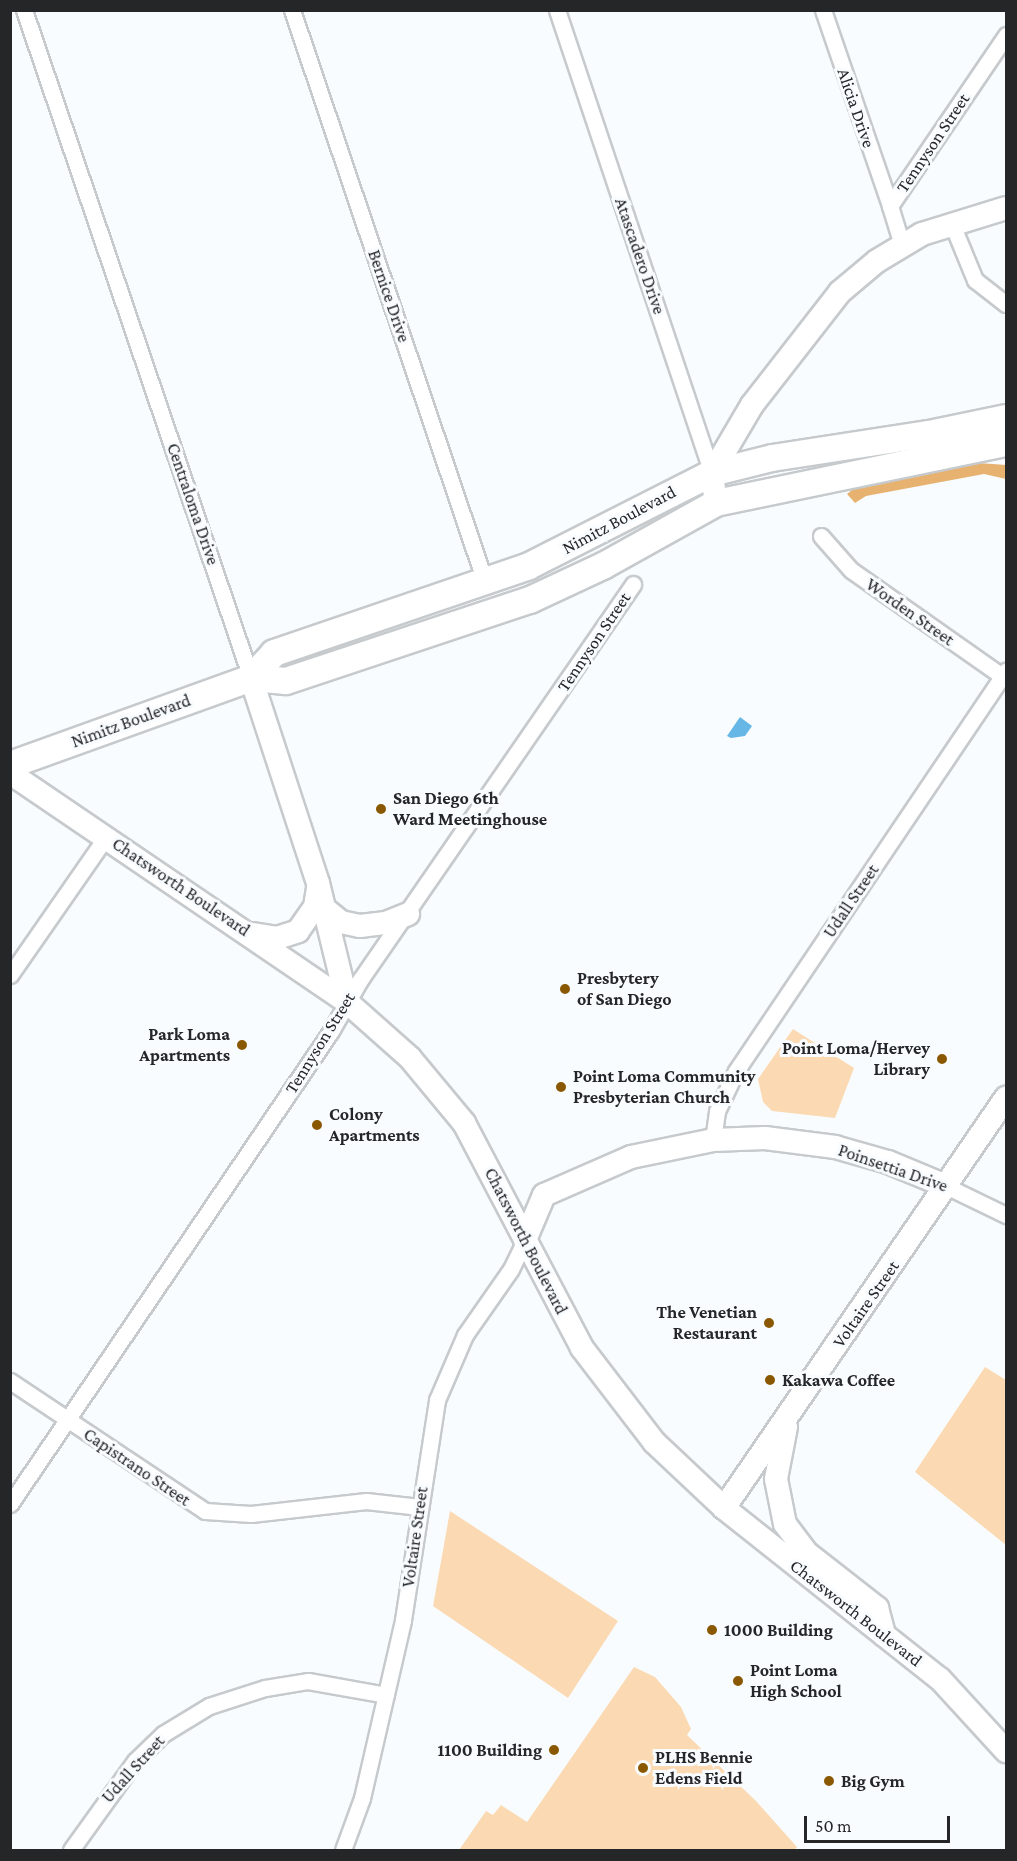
<!DOCTYPE html>
<html>
<head>
<meta charset="utf-8">
<style>
  body { margin:0 }
  #map { position:relative; width:1017px; height:1861px; overflow:hidden; background:#f8fcff; font-family:"Crimson Pro",serif }
  div>[style] { position:absolute }
  .green>* { inset:0; background:#fbdab3 }
  .forest>* { inset:0; background:#e7b270 }
  .water>* { inset:0; background:#66b7e5 }
  .roads { filter:drop-shadow(2px 0 #c6cacd) drop-shadow(-2px 0 #c6cacd) drop-shadow(0 2px #c6cacd) drop-shadow(0 -2px #c6cacd) }
  .street>* { height:15px; margin:-7.5px; padding:0 7.5px; transform-origin:7.5px; border-radius:7.5px; background:#fff }
  .secondary>* { height:22px; margin:-11px; padding:0 11px; transform-origin:11px; border-radius:11px; background:#fff }
  .primary>* { height:26px; margin:-13px; padding:0 13px; transform-origin:13px; border-radius:13px; background:#fff }
  .dots>* { width:16px; height:16px; translate:-50% -50%; box-sizing:border-box; border:3px solid #f8fcff; border-radius:50% }
  span { translate:-50% -50%; white-space:nowrap; text-align:center; line-height:1.15; -webkit-text-stroke:6px #f8fcff; paint-order:stroke }
  .street-label { font-size:18px; color:#252627 }
  .poi-label { font-size:18px; color:#252627; font-weight:700 }
  .left { translate:0 -50%; text-align:left }
  .right { translate:-100% -50%; text-align:right }
  .frame { position:absolute; inset:0; border:12px solid #252627; pointer-events:none }
  .scale { position:absolute; left:804px; top:1816px; width:146px; height:27px; box-sizing:border-box; border:3px solid #252627; border-top:0; padding-left:8px; font-size:18px; line-height:21px; white-space:nowrap; color:#252627; -webkit-text-stroke:4px #f8fcff; paint-order:stroke }
</style>
</head>
<body>
<div id="map">
  <div class="green">
    <i style="clip-path:polygon(793px 1029px,854px 1068px,835px 1118px,772px 1111px,763px 1102px,758px 1079px)"></i>
    <i style="clip-path:polygon(985px 1367px,1006px 1380px,1006px 1545px,915px 1472px)"></i>
    <i style="clip-path:polygon(450px 1511px,618px 1621px,568px 1698px,433px 1606px)"></i>
    <i style="clip-path:polygon(634px 1667px,655px 1677px,681px 1707px,691px 1729px,687px 1735px,756px 1801px,797px 1847px,794px 1850px,459px 1850px,486px 1811px,493px 1815px,501px 1805px,527px 1822px)"></i>
  </div>
  <div class="forest">
    <i style="clip-path:polygon(979px 463px,1006px 465px,1006px 479px,984px 474px,866px 496px,855px 503px,847px 494px,857px 486px)"></i>
  </div>
  <div class="water">
    <i style="clip-path:polygon(740px 717px,752px 726px,745px 736px,731px 738px,727px 736px)"></i>
  </div>
  <div class="roads">
    <div class="street">
      <i style="left:24px;top:10px;width:706px;rotate:71.23deg"></i>
      <i style="left:292px;top:10px;width:604px;rotate:71.35deg"></i>
      <i style="left:557px;top:10px;width:488px;rotate:71.5deg"></i>
      <i style="left:823px;top:10px;width:207px;rotate:71.1deg"></i>
      <i style="left:952px;top:224px;width:61px;rotate:67.7deg"></i>
      <i style="left:975px;top:280px;width:39px;rotate:38deg"></i>
      <i style="left:902px;top:245px;width:41px;rotate:-107.1deg"></i>
      <i style="left:890px;top:206px;width:207px;rotate:-55.8deg"></i>
      <i style="left:821px;top:536px;width:45px;rotate:48.6deg"></i>
      <i style="left:851px;top:570px;width:189px;rotate:35.1deg"></i>
      <i style="left:10px;top:975px;width:168px;rotate:-55.2deg"></i>
      <i style="left:713px;top:1140px;width:29px;rotate:-82deg"></i>
      <i style="left:717px;top:1111px;width:44px;rotate:-64.6deg"></i>
      <i style="left:736px;top:1071px;width:483px;rotate:-56deg"></i>
      <i style="left:946px;top:1186px;width:67px;rotate:25.8deg"></i>
      <i style="left:10px;top:1381px;width:234px;rotate:33.7deg"></i>
      <i style="left:205px;top:1511px;width:46px;rotate:3.7deg"></i>
      <i style="left:251px;top:1514px;width:116px;rotate:-6.4deg"></i>
      <i style="left:366px;top:1501px;width:54px;rotate:6.3deg"></i>
      <i style="left:10px;top:1504px;width:572px;rotate:-55.84deg"></i>
      <i style="left:331px;top:1031px;width:59px;rotate:-60.4deg"></i>
      <i style="left:360px;top:980px;width:481px;rotate:-55.4deg"></i>
      <i style="left:71px;top:1850px;width:110px;rotate:-54.3deg"></i>
      <i style="left:135px;top:1761px;width:39px;rotate:-44deg"></i>
      <i style="left:163px;top:1734px;width:54px;rotate:-31.3deg"></i>
      <i style="left:209px;top:1706px;width:59px;rotate:-17.8deg"></i>
      <i style="left:265px;top:1688px;width:44px;rotate:-9.2deg"></i>
      <i style="left:308px;top:1681px;width:79px;rotate:10.2deg"></i>
      <i style="left:343px;top:1850px;width:55px;rotate:-69.9deg"></i>
      <i style="left:362px;top:1798px;width:183px;rotate:-77deg"></i>
      <i style="left:403px;top:1620px;width:223px;rotate:-81.2deg"></i>
      <i style="left:437px;top:1400px;width:71px;rotate:-66.7deg"></i>
      <i style="left:465px;top:1335px;width:80px;rotate:-55.1deg"></i>
      <i style="left:511px;top:1269px;width:32px;rotate:-64deg"></i>
    </div>
    <div class="secondary">
      <i style="left:716px;top:503px;width:30px;rotate:-98deg"></i>
      <i style="left:712px;top:473px;width:79px;rotate:-59.5deg"></i>
      <i style="left:752px;top:405px;width:143px;rotate:-52.1deg"></i>
      <i style="left:840px;top:292px;width:48px;rotate:-40deg"></i>
      <i style="left:877px;top:261px;width:52px;rotate:-31deg"></i>
      <i style="left:922px;top:234px;width:88px;rotate:-17.2deg"></i>
      <i style="left:251px;top:678px;width:216px;rotate:71.9deg"></i>
      <i style="left:318px;top:883px;width:122px;rotate:76.3deg"></i>
      <i style="left:10px;top:773px;width:407px;rotate:34.2deg"></i>
      <i style="left:347px;top:1002px;width:84px;rotate:41.6deg"></i>
      <i style="left:410px;top:1058px;width:85px;rotate:50.3deg"></i>
      <i style="left:464px;top:1123px;width:254px;rotate:62.3deg"></i>
      <i style="left:582px;top:1348px;width:118px;rotate:52.5deg"></i>
      <i style="left:654px;top:1442px;width:96px;rotate:43.3deg"></i>
      <i style="left:724px;top:1508px;width:275px;rotate:38.4deg"></i>
      <i style="left:940px;top:1679px;width:98px;rotate:47.5deg"></i>
      <i style="left:325px;top:909px;width:21px;rotate:39deg"></i>
      <i style="left:341px;top:922px;width:19px;rotate:12deg"></i>
      <i style="left:360px;top:926px;width:26px;rotate:-7deg"></i>
      <i style="left:386px;top:923px;width:24px;rotate:-22deg"></i>
      <i style="left:253px;top:934px;width:24px;rotate:9deg"></i>
      <i style="left:277px;top:938px;width:22px;rotate:-18deg"></i>
      <i style="left:298px;top:931px;width:29px;rotate:-55deg"></i>
      <i style="left:315px;top:907px;width:19px;rotate:-81deg"></i>
      <i style="left:525px;top:1240px;width:49px;rotate:-67.1deg"></i>
      <i style="left:544px;top:1195px;width:95px;rotate:-23.6deg"></i>
      <i style="left:631px;top:1157px;width:84px;rotate:-11.7deg"></i>
      <i style="left:713px;top:1140px;width:52px;rotate:-2.2deg"></i>
      <i style="left:765px;top:1138px;width:71px;rotate:7.3deg"></i>
      <i style="left:835px;top:1147px;width:55px;rotate:15.8deg"></i>
      <i style="left:888px;top:1162px;width:63px;rotate:22.5deg"></i>
      <i style="left:786px;top:1427px;width:53px;rotate:100.9deg"></i>
      <i style="left:776px;top:1479px;width:46px;rotate:78.7deg"></i>
      <i style="left:785px;top:1524px;width:38px;rotate:53deg"></i>
      <i style="left:808px;top:1554px;width:88px;rotate:38deg"></i>
      <i style="left:877px;top:1608px;width:28px;rotate:75deg"></i>
      <i style="left:724px;top:1508px;width:498px;rotate:-55.5deg"></i>
    </div>
    <div class="primary">
      <i style="left:251px;top:678px;width:34px;rotate:-47deg"></i>
      <i style="left:274px;top:653px;width:269px;rotate:-18.8deg"></i>
      <i style="left:529px;top:566px;width:205px;rotate:-26.9deg"></i>
      <i style="left:712px;top:473px;width:62px;rotate:-14deg"></i>
      <i style="left:772px;top:458px;width:159px;rotate:-8.7deg"></i>
      <i style="left:929px;top:434px;width:79px;rotate:-11.7deg"></i>
      <i style="left:10px;top:765px;width:256px;rotate:-19.8deg"></i>
      <i style="left:251px;top:678px;width:35px;rotate:5deg"></i>
      <i style="left:286px;top:681px;width:257px;rotate:-18.4deg"></i>
      <i style="left:530px;top:600px;width:81px;rotate:-25deg"></i>
      <i style="left:603px;top:566px;width:129px;rotate:-29.1deg"></i>
      <i style="left:716px;top:503px;width:296px;rotate:-11.7deg"></i>
    </div>
  </div>
  <div class="dots">
    <i style="left:381px;top:809px;background:#8a5800"></i>
    <i style="left:565px;top:989px;background:#8a5800"></i>
    <i style="left:242px;top:1045px;background:#8a5800"></i>
    <i style="left:942px;top:1059px;background:#8a5800"></i>
    <i style="left:561px;top:1087px;background:#8a5800"></i>
    <i style="left:317px;top:1125px;background:#8a5800"></i>
    <i style="left:769px;top:1323px;background:#8a5800"></i>
    <i style="left:770px;top:1380px;background:#8a5800"></i>
    <i style="left:712px;top:1630px;background:#8a5800"></i>
    <i style="left:738px;top:1681px;background:#8a5800"></i>
    <i style="left:554px;top:1750px;background:#8a5800"></i>
    <i style="left:643px;top:1768px;background:#8a5800"></i>
    <i style="left:829px;top:1781px;background:#8a5800"></i>
  </div>
  <div class="street-label">
    <span style="left:856px;top:108px;rotate:71deg">Alicia Drive</span>
    <span style="left:933px;top:143px;rotate:-56deg">Tennyson Street</span>
    <span style="left:640px;top:256px;rotate:71deg">Atascadero Drive</span>
    <span style="left:389px;top:296px;rotate:71deg">Bernice Drive</span>
    <span style="left:193px;top:504px;rotate:71deg">Centraloma Drive</span>
    <span style="left:619px;top:520px;rotate:-28deg">Nimitz Boulevard</span>
    <span style="left:910px;top:612px;rotate:35deg">Worden Street</span>
    <span style="left:594px;top:642px;rotate:-56deg">Tennyson Street</span>
    <span style="left:131px;top:721px;rotate:-20deg">Nimitz Boulevard</span>
    <span style="left:181px;top:887px;rotate:34deg">Chatsworth Boulevard</span>
    <span style="left:851px;top:901px;rotate:-56deg">Udall Street</span>
    <span style="left:320px;top:1043px;rotate:-58deg">Tennyson Street</span>
    <span style="left:893px;top:1168px;rotate:19deg">Poinsettia Drive</span>
    <span style="left:526px;top:1241px;rotate:63deg">Chatsworth Boulevard</span>
    <span style="left:866px;top:1304px;rotate:-55deg">Voltaire Street</span>
    <span style="left:137px;top:1467px;rotate:34deg">Capistrano Street</span>
    <span style="left:415px;top:1537px;rotate:-82deg">Voltaire Street</span>
    <span style="left:856px;top:1613px;rotate:38deg">Chatsworth Boulevard</span>
    <span style="left:133px;top:1769px;rotate:-48deg">Udall Street</span>
  </div>
  <div class="poi-label">
    <span class="left" style="left:393px;top:809px">San Diego 6th<br>Ward Meetinghouse</span>
    <span class="left" style="left:577px;top:989px">Presbytery<br>of San Diego</span>
    <span class="right" style="left:230px;top:1045px">Park Loma<br>Apartments</span>
    <span class="right" style="left:930px;top:1059px">Point Loma/Hervey<br>Library</span>
    <span class="left" style="left:573px;top:1087px">Point Loma Community<br>Presbyterian Church</span>
    <span class="left" style="left:329px;top:1125px">Colony<br>Apartments</span>
    <span class="right" style="left:757px;top:1323px">The Venetian<br>Restaurant</span>
    <span class="left" style="left:782px;top:1380px">Kakawa Coffee</span>
    <span class="left" style="left:724px;top:1630px">1000 Building</span>
    <span class="left" style="left:750px;top:1681px">Point Loma<br>High School</span>
    <span class="right" style="left:542px;top:1750px">1100 Building</span>
    <span class="left" style="left:655px;top:1768px">PLHS Bennie<br>Edens Field</span>
    <span class="left" style="left:841px;top:1781px">Big Gym</span>
  </div>
  <div class="frame"></div>
  <div class="scale">50 m</div>
</div>
</body>
</html>
